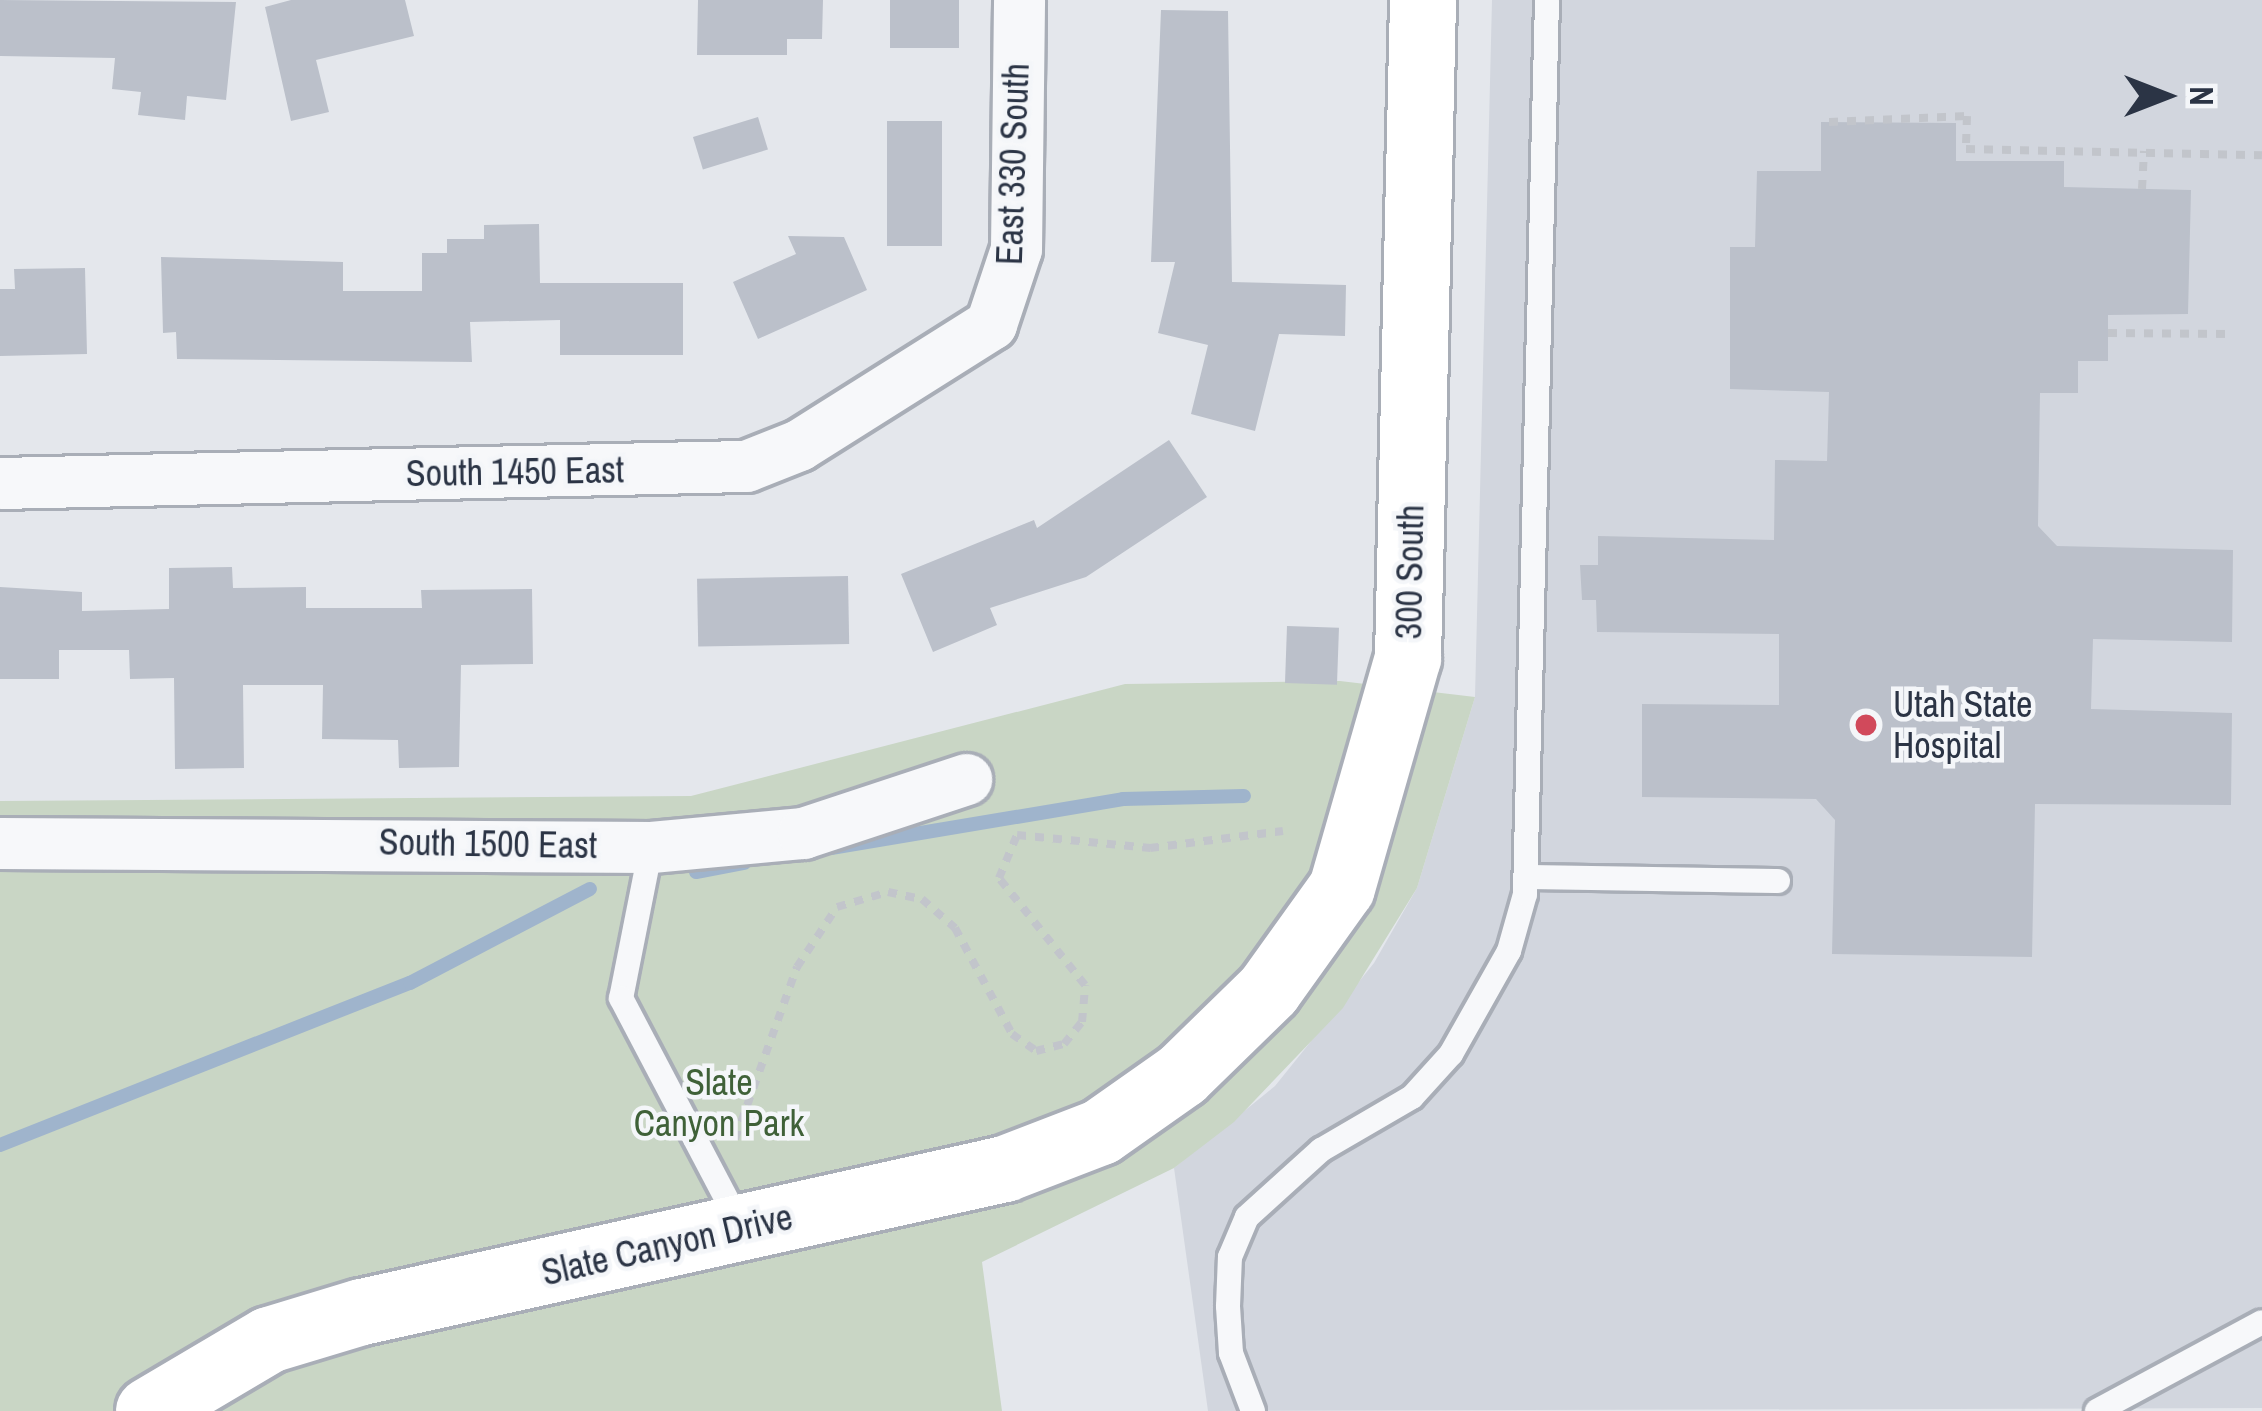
<!DOCTYPE html>
<html>
<head>
<meta charset="utf-8">
<style>
  body { margin:0 }
  #map { position:relative; width:2262px; height:1411px; overflow:hidden; background:#e4e7ec; font-family:"Archivo Narrow",sans-serif }
  div>[style] { position:absolute }
  .built>* { inset:0; background:#d2d6de }
  .green>* { inset:0; background:#c9d6c5 }
  .stream>* { height:14px; margin:-7px; padding:0 7px; transform-origin:7px; border-radius:7px; background:#9fb4cc }
  .building>* { inset:0; background:#bbc0ca; transform-origin:0 0 }
  .path>* { height:8px; margin-top:-4px; transform-origin:0; background:repeating-linear-gradient(90deg,#c2c5cb 0 9px,transparent 0 18px) }
  .roads { filter:drop-shadow(3px 0 #a9aeb7) drop-shadow(-3px 0 #a9aeb7) drop-shadow(0 3px #a9aeb7) drop-shadow(0 -3px #a9aeb7) }
  .lane>* { height:24px; margin:-12px; padding:0 12px; transform-origin:12px; border-radius:12px; background:#f7f8fa }
  .street>* { height:51px; margin:-25.5px; padding:0 25.5px; transform-origin:25.5px; border-radius:25.5px; background:#f7f8fa }
  .secondary>* { height:66px; margin:-33px; padding:0 33px; transform-origin:33px; border-radius:33px; background:#fff }
  .dots>* { width:33px; height:33px; translate:-50% -50%; box-sizing:border-box; border:6px solid #f4f6f9; border-radius:50% }
  span { translate:-50% -50%; white-space:nowrap; text-align:center; line-height:1.15; -webkit-text-stroke:9px #f4f6f9; paint-order:stroke }
  .street-label { font-size:36px; color:#2b3445 }
  .poi-label { font-size:36px; color:#2b3445 }
  .left { translate:0 -50%; text-align:left }
  .park-label { font-size:36px; color:#3f6138 }
  .north { position:absolute; left:2106px; top:36px; width:120px; height:120px; -webkit-text-stroke:9px #f4f6f9; paint-order:stroke; rotate:90deg; font-size:33px; font-weight:700; line-height:48px; text-align:center; color:#2b3445 }
  .north::after { content:''; display:block; margin:auto; width:42px; height:54px; background:#2b3445; clip-path:polygon(50% 0,100% 100%,50% 72%,0 100%) }
</style>
</head>
<body>
<div id="map">
  <div class="built">
    <i style="clip-path:polygon(1492px 0,2262px 0,2262px 1408px,1208px 1411px,1174px 1168px,1275px 1086px,1374px 963px,1417px 888px,1475px 697px)"></i>
  </div>
  <div class="green">
    <i style="clip-path:polygon(1340px 681px,1475px 697px,1417px 888px,1343px 1008px,1234px 1122px,1174px 1168px,982px 1262px,1002px 1411px,0 1411px,0 801px,691px 796px,1125px 684px)"></i>
  </div>
  <div class="stream">
    <i style="left:831px;top:848px;width:296px;rotate:-9.5deg"></i>
    <i style="left:1123px;top:799px;width:121px;rotate:-1.4deg"></i>
    <i style="left:696px;top:872px;width:49px;rotate:-10.6deg"></i>
    <i style="left:0;top:1145px;width:441px;rotate:-21.6deg"></i>
    <i style="left:410px;top:983px;width:203px;rotate:-27.6deg"></i>
  </div>
  <div class="building">
    <i style="clip-path:polygon(0 0,236px 2px,226px 100px,187px 96px,185px 120px,138px 115px,141px 92px,112px 89px,115px 58px,0 56px)"></i>
    <i style="clip-path:polygon(291px 0,405px 0,414px 36px,316px 60px,329px 112px,291px 121px,265px 7px)"></i>
    <i style="clip-path:polygon(698px 0,823px 0,822px 39px,787px 39px,787px 55px,697px 55px)"></i>
    <i style="left:890px;top:0;width:69px;height:48px"></i>
    <i style="clip-path:polygon(1161px 10px,1228px 11px,1232px 282px,1346px 285px,1345px 336px,1279px 334px,1255px 431px,1191px 414px,1208px 345px,1158px 333px,1175px 262px,1151px 262px)"></i>
    <i style="left:758px;top:117px;width:34px;height:68px;rotate:73deg"></i>
    <i style="left:887px;top:121px;width:55px;height:125px"></i>
    <i style="clip-path:polygon(1821px 122px,1956px 123px,1956px 161px,2064px 161px,2064px 187px,2191px 190px,2188px 314px,2108px 315px,2108px 361px,2078px 361px,2078px 393px,2040px 393px,2038px 526px,2057px 546px,2233px 550px,2232px 642px,2093px 639px,2091px 709px,2232px 713px,2231px 805px,2035px 804px,2032px 957px,1832px 954px,1835px 820px,1816px 799px,1642px 797px,1642px 704px,1779px 705px,1779px 634px,1597px 632px,1596px 600px,1582px 600px,1580px 565px,1598px 565px,1598px 536px,1774px 540px,1775px 460px,1827px 461px,1829px 392px,1730px 389px,1730px 247px,1755px 247px,1757px 171px,1821px 171px)"></i>
    <i style="clip-path:polygon(539px 224px,540px 283px,683px 283px,683px 355px,560px 355px,560px 320px,470px 322px,472px 362px,177px 359px,176px 332px,163px 333px,161px 257px,343px 262px,343px 291px,422px 291px,422px 253px,447px 253px,447px 239px,484px 239px,484px 225px)"></i>
    <i style="clip-path:polygon(788px 236px,844px 237px,867px 290px,758px 339px,733px 282px,796px 254px)"></i>
    <i style="clip-path:polygon(85px 268px,87px 354px,0 356px,0 289px,15px 289px,14px 269px)"></i>
    <i style="clip-path:polygon(1169px 440px,1207px 497px,1086px 577px,990px 608px,997px 625px,933px 652px,901px 574px,1034px 520px,1037px 528px)"></i>
    <i style="clip-path:polygon(232px 567px,233px 588px,306px 587px,306px 608px,422px 608px,421px 590px,532px 589px,533px 664px,461px 665px,459px 767px,399px 768px,398px 740px,322px 739px,323px 685px,243px 685px,244px 768px,175px 769px,174px 678px,130px 679px,129px 650px,59px 650px,59px 679px,0 679px,0 587px,82px 592px,82px 611px,169px 609px,169px 568px)"></i>
    <i style="left:848px;top:576px;width:68px;height:151px;rotate:89deg"></i>
    <i style="left:1287px;top:626px;width:52px;height:57px;rotate:2deg"></i>
  </div>
  <div class="path">
    <i style="left:1829px;top:122px;width:138px;rotate:-2.5deg"></i>
    <i style="left:1967px;top:116px;width:33px;rotate:92deg"></i>
    <i style="left:1966px;top:149px;width:296px;rotate:1.2deg"></i>
    <i style="left:2142px;top:189px;width:38px;rotate:-87deg"></i>
    <i style="left:2108px;top:333px;width:121px;rotate:0.5deg"></i>
    <i style="left:735px;top:1139px;width:183px;rotate:-70.2deg"></i>
    <i style="left:797px;top:967px;width:72px;rotate:-56.3deg"></i>
    <i style="left:837px;top:907px;width:53px;rotate:-16.4deg"></i>
    <i style="left:888px;top:892px;width:35px;rotate:12deg"></i>
    <i style="left:922px;top:899px;width:44px;rotate:41.3deg"></i>
    <i style="left:955px;top:928px;width:120px;rotate:61.7deg"></i>
    <i style="left:1012px;top:1034px;width:29px;rotate:35deg"></i>
    <i style="left:1036px;top:1051px;width:29px;rotate:-14deg"></i>
    <i style="left:1064px;top:1044px;width:28px;rotate:-51deg"></i>
    <i style="left:1082px;top:1022px;width:37px;rotate:-85deg"></i>
    <i style="left:1085px;top:985px;width:137px;rotate:-128.8deg"></i>
    <i style="left:999px;top:878px;width:47px;rotate:-67.3deg"></i>
    <i style="left:1017px;top:835px;width:134px;rotate:5.6deg"></i>
    <i style="left:1150px;top:848px;width:134px;rotate:-7.3deg"></i>
  </div>
  <div class="roads">
    <div class="lane">
      <i style="left:651px;top:847px;width:154px;rotate:101.2deg"></i>
      <i style="left:621px;top:998px;width:256px;rotate:62.3deg"></i>
      <i style="left:1527px;top:877px;width:251px;rotate:0.9deg"></i>
      <i style="left:1253px;top:1411px;width:62px;rotate:-110.8deg"></i>
      <i style="left:1231px;top:1353px;width:47px;rotate:-93.7deg"></i>
      <i style="left:1228px;top:1306px;width:49px;rotate:-87.7deg"></i>
      <i style="left:1230px;top:1257px;width:43px;rotate:-67deg"></i>
      <i style="left:1247px;top:1217px;width:100px;rotate:-42.2deg"></i>
      <i style="left:1321px;top:1150px;width:105px;rotate:-30.2deg"></i>
      <i style="left:1412px;top:1097px;width:58px;rotate:-47.8deg"></i>
      <i style="left:1451px;top:1054px;width:118px;rotate:-60.6deg"></i>
      <i style="left:1509px;top:951px;width:59px;rotate:-74.3deg"></i>
      <i style="left:1525px;top:894px;width:894px;rotate:-88.59deg"></i>
      <i style="left:2097px;top:1411px;width:187px;rotate:-28.3deg"></i>
    </div>
    <div class="street">
      <i style="left:0;top:483px;width:746px;rotate:-1.31deg"></i>
      <i style="left:746px;top:466px;width:57px;rotate:-21.6deg"></i>
      <i style="left:799px;top:445px;width:227px;rotate:-32.2deg"></i>
      <i style="left:991px;top:324px;width:79px;rotate:-71.6deg"></i>
      <i style="left:1016px;top:249px;width:249px;rotate:-89.3deg"></i>
      <i style="left:0;top:843px;width:651px;rotate:0.35deg"></i>
      <i style="left:651px;top:847px;width:153px;rotate:-5.3deg"></i>
      <i style="left:803px;top:833px;width:172px;rotate:-18.3deg"></i>
    </div>
    <div class="secondary">
      <i style="left:149px;top:1411px;width:139px;rotate:-30.6deg"></i>
      <i style="left:269px;top:1340px;width:97px;rotate:-16.8deg"></i>
      <i style="left:362px;top:1312px;width:659px;rotate:-12.54deg"></i>
      <i style="left:1005px;top:1169px;width:103px;rotate:-21.1deg"></i>
      <i style="left:1101px;top:1132px;width:99px;rotate:-35.1deg"></i>
      <i style="left:1182px;top:1075px;width:122px;rotate:-44.3deg"></i>
      <i style="left:1269px;top:990px;width:125px;rotate:-54.4deg"></i>
      <i style="left:1342px;top:888px;width:239px;rotate:-74deg"></i>
      <i style="left:1408px;top:658px;width:658px;rotate:-88.69deg"></i>
    </div>
  </div>
  <div class="dots">
    <i style="left:1866px;top:725px;background:#d1495b"></i>
  </div>
  <div class="street-label">
    <span style="left:1013px;top:164px;rotate:-88deg">East 330 South</span>
    <span style="left:515px;top:472px;rotate:-1deg">South 1450 East</span>
    <span style="left:1410px;top:572px;rotate:-89deg">300 South</span>
    <span style="left:488px;top:844px;rotate:1deg">South 1500 East</span>
    <span style="left:667px;top:1245px;rotate:-13deg">Slate Canyon Drive</span>
  </div>
  <div class="poi-label">
    <span class="left" style="left:1893px;top:725px">Utah State<br>Hospital</span>
  </div>
  <div class="park-label">
    <span style="left:719px;top:1103px">Slate<br>Canyon Park</span>
  </div>
  <div class="north">N</div>
</div>
</body>
</html>
